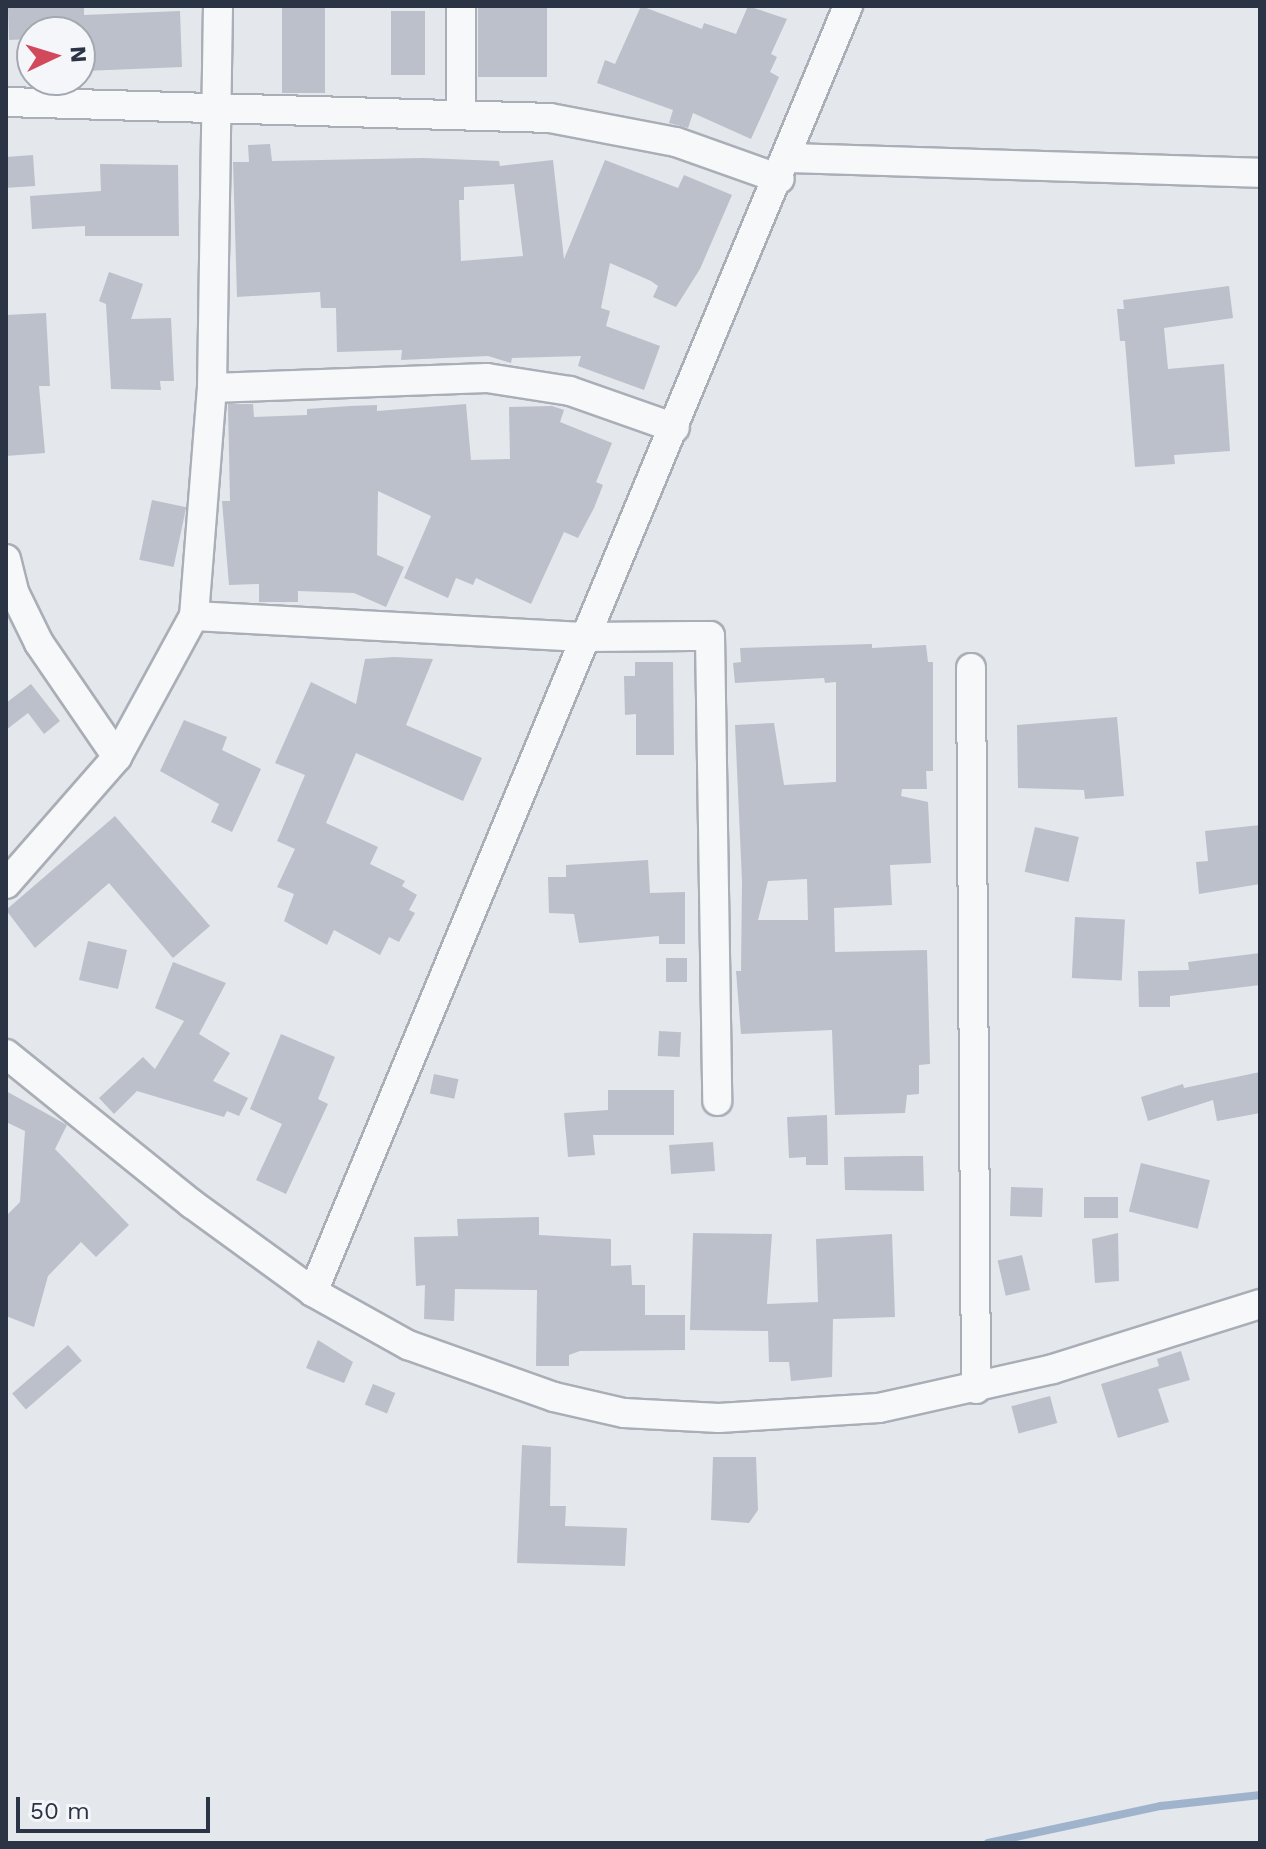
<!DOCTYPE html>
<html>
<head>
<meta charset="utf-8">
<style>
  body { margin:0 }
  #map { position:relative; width:1266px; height:1849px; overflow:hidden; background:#e4e7ec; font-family:"Work Sans",sans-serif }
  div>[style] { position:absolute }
  .stream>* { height:8px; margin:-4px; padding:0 4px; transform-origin:4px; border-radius:4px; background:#9fb4cc }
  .building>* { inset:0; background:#bbc0ca; transform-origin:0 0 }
  .roads { filter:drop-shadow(2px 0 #a9aeb7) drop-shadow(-2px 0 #a9aeb7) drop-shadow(0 2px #a9aeb7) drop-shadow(0 -2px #a9aeb7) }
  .minor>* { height:28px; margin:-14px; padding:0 14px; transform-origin:14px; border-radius:14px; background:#f7f8fa }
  span { translate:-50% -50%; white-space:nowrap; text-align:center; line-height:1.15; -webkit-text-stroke:8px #f4f6f9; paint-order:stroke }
  .frame { position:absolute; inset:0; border:8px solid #2b3445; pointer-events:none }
  .north { position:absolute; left:16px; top:16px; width:80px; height:80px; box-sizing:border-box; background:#f4f6f9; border:2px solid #a4a8b1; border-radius:50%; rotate:86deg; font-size:22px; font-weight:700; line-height:32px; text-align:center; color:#2b3445 }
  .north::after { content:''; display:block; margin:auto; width:28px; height:36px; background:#d1495b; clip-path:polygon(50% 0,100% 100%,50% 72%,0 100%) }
  .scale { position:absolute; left:16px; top:1797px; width:194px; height:36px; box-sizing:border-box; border:4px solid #2b3445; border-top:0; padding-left:10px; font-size:24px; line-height:28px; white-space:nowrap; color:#2b3445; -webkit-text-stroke:6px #f4f6f9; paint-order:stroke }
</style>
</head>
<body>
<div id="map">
  <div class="stream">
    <i style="left:988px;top:1843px;width:177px;rotate:-12.1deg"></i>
    <i style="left:1161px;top:1806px;width:100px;rotate:-6.3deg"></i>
  </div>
  <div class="building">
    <i style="clip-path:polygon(84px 6px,84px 15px,180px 11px,182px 67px,84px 71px,80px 32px,32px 32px,32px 39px,9px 40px,8px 7px)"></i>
    <i style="left:282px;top:6px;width:43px;height:87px"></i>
    <i style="left:478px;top:6px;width:69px;height:71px"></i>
    <i style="clip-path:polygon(641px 6px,702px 29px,704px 23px,736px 34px,748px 6px,787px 19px,771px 54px,777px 57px,770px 72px,779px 77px,751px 139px,693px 113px,688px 128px,669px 123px,673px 110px,597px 83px,605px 60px,615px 64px)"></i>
    <i style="left:391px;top:11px;width:34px;height:64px"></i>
    <i style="clip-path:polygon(evenodd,270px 144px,272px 161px,423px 158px,499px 161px,500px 166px,553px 160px,564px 259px,605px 160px,678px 188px,684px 175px,732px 195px,700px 269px,676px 307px,653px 297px,658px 286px,651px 281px,610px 263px,601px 308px,610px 311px,606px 326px,660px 346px,644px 390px,578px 366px,581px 356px,512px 358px,511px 363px,488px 356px,401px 360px,402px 350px,337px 352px,336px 308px,321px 308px,320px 292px,237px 297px,233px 162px,249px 162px,248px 145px,270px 144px,514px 184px,523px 256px,461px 261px,459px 200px,464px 200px,464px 187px,514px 184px)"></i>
    <i style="left:33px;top:155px;width:31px;height:27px;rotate:86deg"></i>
    <i style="clip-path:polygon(100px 164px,178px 165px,179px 236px,85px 236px,85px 226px,32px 229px,30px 196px,101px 191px)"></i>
    <i style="clip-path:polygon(109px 272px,143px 284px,131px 319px,171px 318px,174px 381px,160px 381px,161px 390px,111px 389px,106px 304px,99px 301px)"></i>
    <i style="clip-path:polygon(1229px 286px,1233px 318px,1164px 328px,1168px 369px,1224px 364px,1230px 451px,1174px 455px,1175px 464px,1135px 467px,1125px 341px,1120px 341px,1117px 309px,1124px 309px,1123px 300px)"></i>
    <i style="clip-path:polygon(46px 313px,50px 386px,39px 386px,45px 453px,6px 456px,6px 315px)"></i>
    <i style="clip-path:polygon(228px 404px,253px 404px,254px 417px,307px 415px,307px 409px,350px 406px,377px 405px,377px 411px,466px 404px,471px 460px,510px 459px,509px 407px,552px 406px,564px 410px,560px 422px,612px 443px,596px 482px,603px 485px,594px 508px,578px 538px,564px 532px,531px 604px,476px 578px,473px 585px,456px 578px,448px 598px,404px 578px,431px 516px,378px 491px,377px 555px,404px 567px,386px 607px,354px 593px,298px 591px,298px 602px,259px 602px,259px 584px,229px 585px,222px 501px,230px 501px)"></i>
    <i style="left:152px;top:500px;width:35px;height:61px;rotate:12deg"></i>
    <i style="clip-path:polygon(evenodd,872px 644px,872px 648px,926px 645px,928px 662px,933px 662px,933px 771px,926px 771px,927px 789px,902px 789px,901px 796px,928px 802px,931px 863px,890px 865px,892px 905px,834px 908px,835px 952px,927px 950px,930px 1064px,919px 1065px,919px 1094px,907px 1095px,905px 1113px,835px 1115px,832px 1030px,741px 1034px,736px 971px,741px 971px,742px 881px,735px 725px,774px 723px,784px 785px,836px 782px,836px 682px,825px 683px,824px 678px,735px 683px,733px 663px,741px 662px,740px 648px,872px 644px,807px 879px,808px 920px,758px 920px,768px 881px,807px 879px)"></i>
    <i style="clip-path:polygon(394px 657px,433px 659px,406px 725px,482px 758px,463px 801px,356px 753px,326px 823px,378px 847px,370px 864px,405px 881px,402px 886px,417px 895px,409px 910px,415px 913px,399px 942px,389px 937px,380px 955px,334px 930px,327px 945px,284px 921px,294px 894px,277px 887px,295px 849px,277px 841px,305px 775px,275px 763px,311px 682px,356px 704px,365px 659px)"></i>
    <i style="clip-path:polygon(635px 662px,673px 662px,674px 755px,636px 755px,636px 714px,625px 715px,624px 676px,635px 676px)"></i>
    <i style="clip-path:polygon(31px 684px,60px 721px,44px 734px,28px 713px,6px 730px,6px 703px)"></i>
    <i style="clip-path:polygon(1117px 717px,1124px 796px,1085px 799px,1084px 790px,1018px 788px,1017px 725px)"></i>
    <i style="clip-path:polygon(184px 720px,227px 737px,222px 750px,261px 769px,232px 832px,211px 822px,219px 804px,160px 771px)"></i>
    <i style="clip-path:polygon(115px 816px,210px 926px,173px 958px,109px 883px,35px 948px,6px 910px)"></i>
    <i style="clip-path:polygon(1260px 825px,1260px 884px,1199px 894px,1196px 862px,1208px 861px,1205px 831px)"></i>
    <i style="left:1035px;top:827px;width:45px;height:46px;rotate:13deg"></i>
    <i style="clip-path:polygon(648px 860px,650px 893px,685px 892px,685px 944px,659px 944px,659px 936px,579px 943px,574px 914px,549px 913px,548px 877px,566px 877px,566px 865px)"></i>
    <i style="left:1075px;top:917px;width:50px;height:61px;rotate:3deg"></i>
    <i style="left:88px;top:941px;width:40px;height:40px;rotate:13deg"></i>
    <i style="clip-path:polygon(1260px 953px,1260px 985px,1170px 996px,1170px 1007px,1139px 1007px,1138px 971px,1189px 970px,1188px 962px)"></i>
    <i style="left:666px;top:958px;width:21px;height:24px"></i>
    <i style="clip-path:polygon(173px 962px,226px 983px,199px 1034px,230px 1053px,213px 1081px,248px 1098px,239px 1116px,227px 1111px,224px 1117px,137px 1091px,114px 1114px,99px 1098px,143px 1057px,155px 1069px,184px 1021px,155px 1008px)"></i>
    <i style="left:659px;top:1031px;width:22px;height:25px;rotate:3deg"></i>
    <i style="clip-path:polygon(281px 1034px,335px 1057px,318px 1099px,328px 1104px,286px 1194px,256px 1180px,282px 1124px,250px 1109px)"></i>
    <i style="clip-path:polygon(1260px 1072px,1260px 1113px,1217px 1121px,1213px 1100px,1148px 1121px,1141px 1097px,1183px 1084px,1184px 1088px)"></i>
    <i style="left:434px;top:1074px;width:25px;height:20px;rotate:12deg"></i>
    <i style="clip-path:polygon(608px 1090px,674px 1090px,674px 1135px,593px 1135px,595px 1155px,568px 1157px,564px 1113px,608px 1110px)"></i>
    <i style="clip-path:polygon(6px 1091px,67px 1125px,55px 1149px,129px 1225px,96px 1257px,81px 1242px,48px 1276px,34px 1327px,6px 1316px,6px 1216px,20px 1202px,25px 1131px,6px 1122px)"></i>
    <i style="clip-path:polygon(827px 1115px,828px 1165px,806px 1165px,806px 1157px,789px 1158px,787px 1117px)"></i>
    <i style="left:713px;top:1142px;width:29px;height:44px;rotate:86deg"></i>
    <i style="clip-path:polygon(906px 1156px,923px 1156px,924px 1191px,845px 1190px,844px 1157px)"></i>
    <i style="left:1141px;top:1163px;width:71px;height:50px;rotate:14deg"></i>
    <i style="left:1011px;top:1187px;width:32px;height:29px;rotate:2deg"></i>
    <i style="left:1084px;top:1197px;width:34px;height:21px"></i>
    <i style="clip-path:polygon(539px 1217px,539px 1235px,611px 1239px,611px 1266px,631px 1265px,632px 1285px,645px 1285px,645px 1315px,685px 1315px,685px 1350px,580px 1351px,569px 1355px,569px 1366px,536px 1366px,537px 1290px,455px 1289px,454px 1321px,424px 1319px,425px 1285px,416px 1286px,414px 1237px,458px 1236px,457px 1219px)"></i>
    <i style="clip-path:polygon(693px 1233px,772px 1234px,767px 1304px,818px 1302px,816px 1239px,892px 1234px,895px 1317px,833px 1319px,832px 1377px,791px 1381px,789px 1362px,769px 1362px,768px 1331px,690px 1330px)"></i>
    <i style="clip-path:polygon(1118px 1233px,1119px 1281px,1095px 1283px,1092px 1239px)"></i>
    <i style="left:1022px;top:1255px;width:36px;height:25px;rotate:77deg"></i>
    <i style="clip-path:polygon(318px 1340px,353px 1362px,344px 1383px,306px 1368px)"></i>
    <i style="left:68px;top:1345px;width:21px;height:74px;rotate:49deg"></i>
    <i style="clip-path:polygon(1181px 1351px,1190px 1380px,1158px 1389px,1169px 1422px,1118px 1438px,1101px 1384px,1159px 1366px,1157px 1359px)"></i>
    <i style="left:373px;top:1384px;width:24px;height:22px;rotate:22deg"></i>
    <i style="left:1050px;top:1396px;width:28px;height:40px;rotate:75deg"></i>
    <i style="clip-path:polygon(522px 1445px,551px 1447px,550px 1506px,566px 1506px,565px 1526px,627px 1528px,625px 1566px,517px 1563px)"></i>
    <i style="clip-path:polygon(713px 1457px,756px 1457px,758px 1510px,749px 1523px,711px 1520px)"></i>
  </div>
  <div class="roads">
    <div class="minor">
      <i style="left:6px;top:102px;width:544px;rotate:1.68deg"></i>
      <i style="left:550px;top:118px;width:128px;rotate:10.8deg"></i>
      <i style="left:676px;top:142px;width:110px;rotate:19.6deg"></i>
      <i style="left:461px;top:113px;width:107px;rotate:-90deg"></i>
      <i style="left:788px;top:158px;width:472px;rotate:1.8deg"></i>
      <i style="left:212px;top:388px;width:275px;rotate:-2.1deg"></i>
      <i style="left:487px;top:378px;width:84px;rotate:8.9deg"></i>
      <i style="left:570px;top:391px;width:111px;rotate:19.4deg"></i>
      <i style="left:6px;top:559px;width:36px;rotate:76deg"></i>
      <i style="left:15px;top:594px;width:55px;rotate:63.9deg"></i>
      <i style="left:39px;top:643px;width:138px;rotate:55.6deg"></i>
      <i style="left:194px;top:616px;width:394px;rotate:3.1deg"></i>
      <i style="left:587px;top:637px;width:123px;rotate:-0.5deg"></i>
      <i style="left:710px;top:636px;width:465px;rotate:89.1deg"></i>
      <i style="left:971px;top:668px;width:721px;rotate:89.6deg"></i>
      <i style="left:6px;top:884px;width:169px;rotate:-48.8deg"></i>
      <i style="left:117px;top:757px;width:161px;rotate:-61.4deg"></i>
      <i style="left:194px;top:616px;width:229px;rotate:-85.5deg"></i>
      <i style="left:212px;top:388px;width:382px;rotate:-89.1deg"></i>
      <i style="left:6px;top:1054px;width:239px;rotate:38.9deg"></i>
      <i style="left:192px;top:1204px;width:150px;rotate:36deg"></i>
      <i style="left:313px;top:1292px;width:109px;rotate:29.2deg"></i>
      <i style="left:408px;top:1345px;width:155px;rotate:19.6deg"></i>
      <i style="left:554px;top:1397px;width:72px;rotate:12.9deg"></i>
      <i style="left:624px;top:1413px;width:95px;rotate:3deg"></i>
      <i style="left:719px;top:1418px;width:160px;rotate:-3.6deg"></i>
      <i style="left:879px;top:1408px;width:178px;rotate:-12.6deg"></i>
      <i style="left:1053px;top:1369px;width:217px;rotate:-17.4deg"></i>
      <i style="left:313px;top:1292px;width:1393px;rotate:-67.41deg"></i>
    </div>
  </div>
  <div class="frame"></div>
  <div class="north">N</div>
  <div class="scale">50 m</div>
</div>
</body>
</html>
